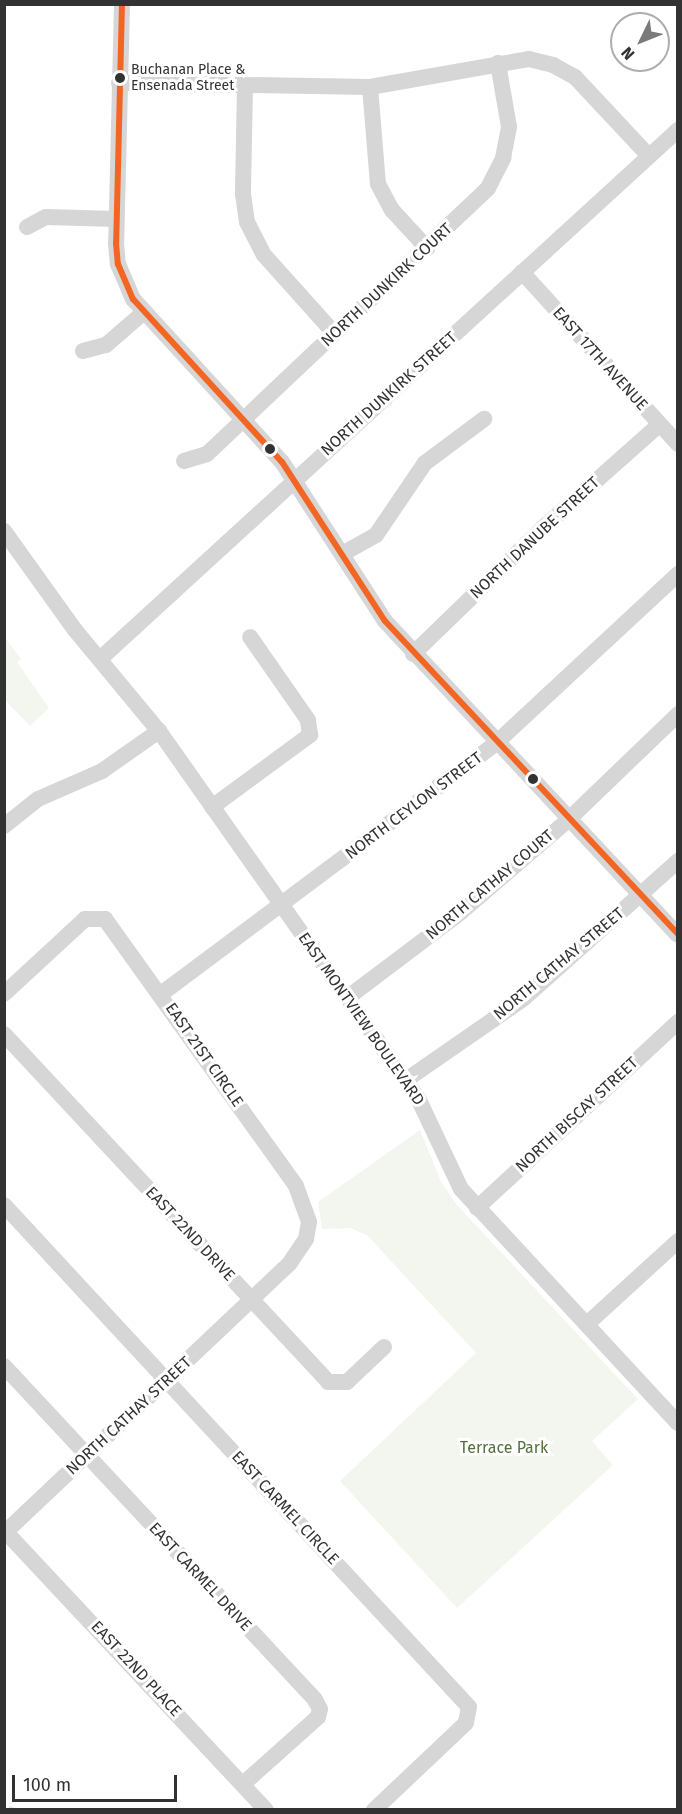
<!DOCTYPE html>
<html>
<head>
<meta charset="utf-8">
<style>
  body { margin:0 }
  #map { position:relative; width:682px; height:1814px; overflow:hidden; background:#fff; font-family:"Fira Sans",sans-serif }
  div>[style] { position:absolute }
  .green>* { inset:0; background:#f2f6ee }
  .stream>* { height:3px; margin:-1.5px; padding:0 1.5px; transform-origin:1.5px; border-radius:1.5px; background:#dce9f3 }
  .minor>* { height:16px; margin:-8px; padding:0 8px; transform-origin:8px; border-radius:8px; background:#d6d6d6 }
  .bus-1>* { height:6px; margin:-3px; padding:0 3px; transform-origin:3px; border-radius:3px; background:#f26522 }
  .dots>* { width:16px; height:16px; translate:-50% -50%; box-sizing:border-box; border:3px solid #fff; border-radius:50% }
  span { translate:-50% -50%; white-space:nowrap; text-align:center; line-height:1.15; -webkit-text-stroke:6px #fff; paint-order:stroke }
  .bus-label { font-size:14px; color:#323232 }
  .left { translate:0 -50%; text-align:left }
  .street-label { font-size:16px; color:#323232 }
  .park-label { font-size:16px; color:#53703d }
  .frame { position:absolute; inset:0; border:6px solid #323232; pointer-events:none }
  .north { position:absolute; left:610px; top:12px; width:60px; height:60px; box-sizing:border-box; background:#fff; border:2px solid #adadad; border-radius:50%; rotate:227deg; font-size:16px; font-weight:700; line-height:24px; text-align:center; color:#323232 }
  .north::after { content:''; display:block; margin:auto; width:21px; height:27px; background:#7a7a7a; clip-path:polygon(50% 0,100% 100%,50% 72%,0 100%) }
  .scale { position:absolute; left:12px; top:1775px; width:165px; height:27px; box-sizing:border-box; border:3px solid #323232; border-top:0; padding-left:8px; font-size:18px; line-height:21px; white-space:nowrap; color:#323232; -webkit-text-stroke:4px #fff; paint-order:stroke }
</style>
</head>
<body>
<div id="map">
  <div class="green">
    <i style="clip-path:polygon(4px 636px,21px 659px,17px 662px,49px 708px,30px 726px,5px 700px)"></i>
    <i style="clip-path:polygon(420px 1130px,441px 1182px,457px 1205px,638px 1399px,592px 1441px,613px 1465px,457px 1608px,340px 1481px,476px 1353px,367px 1235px,350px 1228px,322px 1229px,318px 1202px)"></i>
  </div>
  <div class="stream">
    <i style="left:10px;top:1807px;width:5px;rotate:37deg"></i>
  </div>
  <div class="minor">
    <i style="left:122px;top:4px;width:239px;rotate:91.4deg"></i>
    <i style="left:116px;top:243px;width:21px;rotate:85deg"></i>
    <i style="left:118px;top:264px;width:38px;rotate:67deg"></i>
    <i style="left:133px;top:299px;width:221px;rotate:47.6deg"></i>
    <i style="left:282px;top:462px;width:189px;rotate:57.1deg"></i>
    <i style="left:385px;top:621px;width:429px;rotate:47deg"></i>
    <i style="left:119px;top:83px;width:251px;rotate:0.9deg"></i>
    <i style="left:370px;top:87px;width:161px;rotate:-10deg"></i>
    <i style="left:529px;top:59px;width:25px;rotate:14deg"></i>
    <i style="left:553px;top:65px;width:25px;rotate:29deg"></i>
    <i style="left:575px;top:77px;width:108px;rotate:46.9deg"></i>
    <i style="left:245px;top:86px;width:108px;rotate:91.1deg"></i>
    <i style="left:243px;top:194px;width:28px;rotate:82deg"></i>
    <i style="left:247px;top:222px;width:37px;rotate:63deg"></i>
    <i style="left:264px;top:255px;width:105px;rotate:48.1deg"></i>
    <i style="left:370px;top:87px;width:97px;rotate:85.3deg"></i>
    <i style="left:378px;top:184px;width:30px;rotate:62deg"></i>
    <i style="left:392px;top:210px;width:52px;rotate:47.4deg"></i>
    <i style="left:27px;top:227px;width:21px;rotate:-28deg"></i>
    <i style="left:46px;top:217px;width:70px;rotate:1.6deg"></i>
    <i style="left:522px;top:272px;width:232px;rotate:47.8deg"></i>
    <i style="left:83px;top:351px;width:24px;rotate:-15deg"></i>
    <i style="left:106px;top:345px;width:50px;rotate:-41deg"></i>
    <i style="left:184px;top:461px;width:24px;rotate:-17deg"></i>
    <i style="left:207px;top:454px;width:387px;rotate:-43.4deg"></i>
    <i style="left:488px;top:188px;width:34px;rotate:-63deg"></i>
    <i style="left:503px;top:158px;width:32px;rotate:-79deg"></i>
    <i style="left:509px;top:127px;width:65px;rotate:-99.8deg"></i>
    <i style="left:4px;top:531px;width:122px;rotate:54.4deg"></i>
    <i style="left:75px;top:630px;width:131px;rotate:50.3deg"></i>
    <i style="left:159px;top:731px;width:449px;rotate:54.8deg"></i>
    <i style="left:418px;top:1098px;width:101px;rotate:64.7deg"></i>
    <i style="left:461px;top:1189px;width:319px;rotate:47.2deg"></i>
    <i style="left:342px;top:554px;width:39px;rotate:-29deg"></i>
    <i style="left:376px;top:535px;width:87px;rotate:-55.8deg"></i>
    <i style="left:425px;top:463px;width:74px;rotate:-36.7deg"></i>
    <i style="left:413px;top:654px;width:182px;rotate:-44.1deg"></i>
    <i style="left:544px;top:527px;width:154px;rotate:-41.6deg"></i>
    <i style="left:100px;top:659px;width:784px;rotate:-42.47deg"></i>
    <i style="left:212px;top:807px;width:122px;rotate:-36.3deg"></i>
    <i style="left:310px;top:735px;width:15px;rotate:-98deg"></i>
    <i style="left:308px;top:720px;width:101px;rotate:-124.9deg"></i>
    <i style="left:4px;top:826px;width:43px;rotate:-38.5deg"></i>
    <i style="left:38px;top:799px;width:70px;rotate:-23.6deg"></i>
    <i style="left:102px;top:771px;width:70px;rotate:-35.1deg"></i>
    <i style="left:4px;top:994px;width:110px;rotate:-42.8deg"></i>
    <i style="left:85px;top:919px;width:20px"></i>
    <i style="left:105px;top:919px;width:328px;rotate:54.4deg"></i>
    <i style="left:296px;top:1186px;width:38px;rotate:70deg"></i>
    <i style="left:309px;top:1222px;width:17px;rotate:100deg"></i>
    <i style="left:306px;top:1239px;width:29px;rotate:124deg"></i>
    <i style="left:290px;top:1263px;width:391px;rotate:136.6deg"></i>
    <i style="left:161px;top:994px;width:417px;rotate:-36.8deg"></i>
    <i style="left:495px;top:744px;width:250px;rotate:-42.9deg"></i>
    <i style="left:347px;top:998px;width:141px;rotate:-37deg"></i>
    <i style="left:460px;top:913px;width:143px;rotate:-40.7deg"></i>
    <i style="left:568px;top:820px;width:153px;rotate:-43.9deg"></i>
    <i style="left:4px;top:1034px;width:475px;rotate:47deg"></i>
    <i style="left:328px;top:1382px;width:19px"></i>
    <i style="left:347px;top:1382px;width:51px;rotate:-43.4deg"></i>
    <i style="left:406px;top:1080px;width:142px;rotate:-34.7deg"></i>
    <i style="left:523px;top:999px;width:208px;rotate:-41.7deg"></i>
    <i style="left:4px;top:1205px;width:684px;rotate:47.19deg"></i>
    <i style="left:469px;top:1707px;width:16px;rotate:101deg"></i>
    <i style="left:466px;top:1723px;width:127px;rotate:136.6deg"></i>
    <i style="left:477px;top:1208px;width:274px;rotate:-42.8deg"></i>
    <i style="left:587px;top:1324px;width:123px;rotate:-42.4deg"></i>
    <i style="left:4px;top:1366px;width:456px;rotate:47deg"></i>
    <i style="left:315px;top:1700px;width:10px;rotate:61deg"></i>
    <i style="left:320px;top:1709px;width:8px;rotate:104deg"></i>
    <i style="left:318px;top:1717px;width:101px;rotate:138.2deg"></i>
    <i style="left:4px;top:1530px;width:383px;rotate:46.9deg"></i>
  </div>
  <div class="bus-1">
    <i style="left:122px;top:4px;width:239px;rotate:91.4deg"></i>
    <i style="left:116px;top:243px;width:21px;rotate:85deg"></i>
    <i style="left:118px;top:264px;width:38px;rotate:67deg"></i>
    <i style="left:133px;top:299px;width:221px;rotate:47.6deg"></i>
    <i style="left:282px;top:462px;width:189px;rotate:57.1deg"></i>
    <i style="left:385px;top:621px;width:429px;rotate:46.9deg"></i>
  </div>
  <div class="dots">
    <i style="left:120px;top:78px;background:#323232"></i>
    <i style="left:270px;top:449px;background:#323232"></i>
    <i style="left:533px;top:779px;background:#323232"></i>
  </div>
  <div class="bus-label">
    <span class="left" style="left:131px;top:78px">Buchanan Place &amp;<br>Ensenada Street</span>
  </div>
  <div class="street-label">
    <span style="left:387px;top:285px;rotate:-43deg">NORTH DUNKIRK COURT</span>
    <span style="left:600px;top:359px;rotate:48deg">EAST 17TH AVENUE</span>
    <span style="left:389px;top:394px;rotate:-42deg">NORTH DUNKIRK STREET</span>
    <span style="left:535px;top:538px;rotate:-43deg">NORTH DANUBE STREET</span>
    <span style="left:414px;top:806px;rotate:-37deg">NORTH CEYLON STREET</span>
    <span style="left:490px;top:885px;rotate:-40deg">NORTH CATHAY COURT</span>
    <span style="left:559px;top:964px;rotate:-40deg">NORTH CATHAY STREET</span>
    <span style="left:361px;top:1019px;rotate:55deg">EAST MONTVIEW BOULEVARD</span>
    <span style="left:204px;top:1055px;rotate:55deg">EAST 21ST CIRCLE</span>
    <span style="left:577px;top:1115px;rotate:-43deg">NORTH BISCAY STREET</span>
    <span style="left:190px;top:1234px;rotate:47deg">EAST 22ND DRIVE</span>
    <span style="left:129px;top:1416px;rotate:-43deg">NORTH CATHAY STREET</span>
    <span style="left:285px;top:1508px;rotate:47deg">EAST CARMEL CIRCLE</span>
    <span style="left:200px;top:1577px;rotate:47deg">EAST CARMEL DRIVE</span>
    <span style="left:136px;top:1669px;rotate:47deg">EAST 22ND PLACE</span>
  </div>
  <div class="park-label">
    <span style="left:504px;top:1448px">Terrace Park</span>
  </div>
  <div class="frame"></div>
  <div class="north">N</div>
  <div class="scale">100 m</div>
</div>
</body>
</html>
